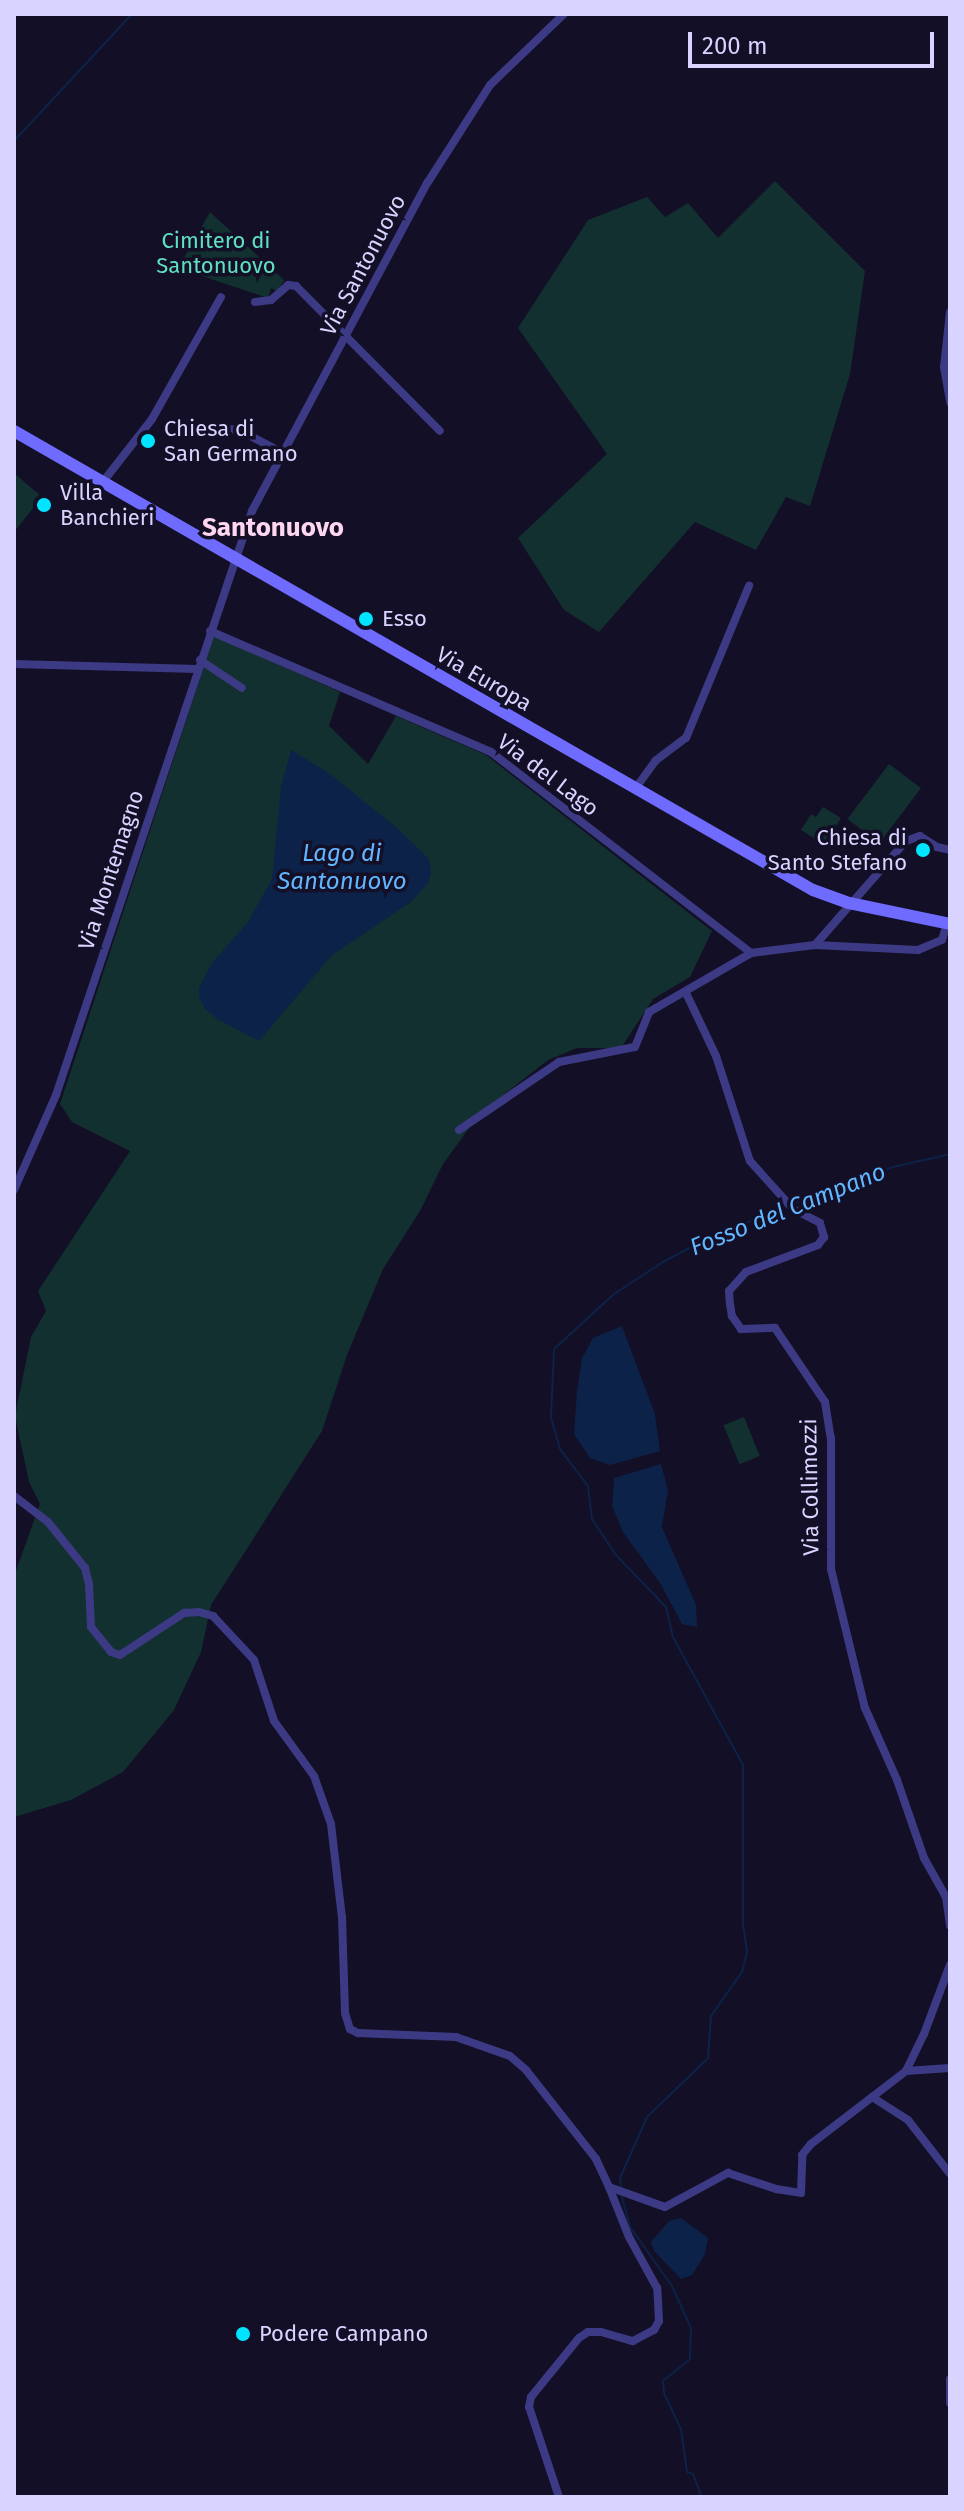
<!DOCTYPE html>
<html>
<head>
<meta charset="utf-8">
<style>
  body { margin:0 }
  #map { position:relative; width:964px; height:2511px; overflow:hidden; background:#130f26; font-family:"Fira Sans",sans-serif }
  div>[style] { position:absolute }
  .green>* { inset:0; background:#12302f; transform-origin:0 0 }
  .water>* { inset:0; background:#0c2248 }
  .stream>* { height:2px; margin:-1px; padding:0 1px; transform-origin:1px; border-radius:1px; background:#0c2248 }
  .street>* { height:8px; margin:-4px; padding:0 4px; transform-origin:4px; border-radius:4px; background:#3d3a85 }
  .secondary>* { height:12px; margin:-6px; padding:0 6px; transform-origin:6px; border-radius:6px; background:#6f6bff }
  .dots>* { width:22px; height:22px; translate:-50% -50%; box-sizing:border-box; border:4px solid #130f26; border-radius:50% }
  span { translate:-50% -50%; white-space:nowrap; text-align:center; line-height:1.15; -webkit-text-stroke:7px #130f26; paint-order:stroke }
  .park-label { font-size:22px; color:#5fe0c0 }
  .street-label { font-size:22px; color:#d9d4ff }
  .poi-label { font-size:22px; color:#d9d4ff }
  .left { translate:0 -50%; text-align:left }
  .right { translate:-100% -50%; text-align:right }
  .water-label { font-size:24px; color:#62b6ff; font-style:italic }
  .quarter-label { font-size:26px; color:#ffd6f0; font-weight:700 }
  .frame { position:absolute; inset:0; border:16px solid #d9d4ff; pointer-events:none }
  .scale { position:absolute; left:688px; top:32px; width:246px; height:36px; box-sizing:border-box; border:4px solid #d9d4ff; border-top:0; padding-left:10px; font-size:24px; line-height:28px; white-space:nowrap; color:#d9d4ff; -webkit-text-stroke:6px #130f26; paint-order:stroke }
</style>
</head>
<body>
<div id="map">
  <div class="green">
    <i style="clip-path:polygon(775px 181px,865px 271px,850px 374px,810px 506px,786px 497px,756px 550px,695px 522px,599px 632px,564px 610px,518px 538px,607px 454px,518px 328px,588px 220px,647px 197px,665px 217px,688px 203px,718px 238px)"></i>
    <i style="clip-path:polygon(210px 212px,284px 280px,278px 291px,271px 288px,268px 298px,178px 268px)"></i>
    <i style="clip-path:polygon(14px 473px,42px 497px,14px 532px)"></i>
    <i style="clip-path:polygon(214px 636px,340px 692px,329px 726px,368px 764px,396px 716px,486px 755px,712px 931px,690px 977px,653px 999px,621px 1048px,577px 1048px,548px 1060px,480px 1113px,443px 1164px,420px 1211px,383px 1269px,347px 1355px,322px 1431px,211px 1605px,201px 1652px,174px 1710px,123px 1772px,71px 1800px,14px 1817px,14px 1576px,40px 1504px,29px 1482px,15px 1416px,31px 1337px,46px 1311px,38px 1291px,130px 1151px,72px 1122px,60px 1104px)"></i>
    <i style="left:889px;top:764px;width:40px;height:69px;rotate:37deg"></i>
    <i style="clip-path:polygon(823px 807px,841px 818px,825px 845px,801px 830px,811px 814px,816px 817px)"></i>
    <i style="left:744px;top:1417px;width:42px;height:22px;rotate:68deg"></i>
  </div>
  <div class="water">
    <i style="clip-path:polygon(291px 750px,329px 773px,397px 828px,429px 859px,431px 873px,428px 883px,411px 902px,332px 955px,259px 1041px,217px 1019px,205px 1009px,199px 997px,199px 988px,212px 963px,248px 922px,272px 879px,281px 787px)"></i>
    <i style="clip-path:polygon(622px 1326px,655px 1414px,660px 1451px,610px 1465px,590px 1458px,574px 1434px,577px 1391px,582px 1358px,593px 1338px)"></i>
    <i style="clip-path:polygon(661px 1464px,668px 1490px,662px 1527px,696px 1605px,697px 1627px,682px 1624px,660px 1583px,623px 1532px,612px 1506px,614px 1478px)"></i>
    <i style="clip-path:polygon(681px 2218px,708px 2238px,705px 2254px,692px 2275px,681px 2279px,654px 2251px,651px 2242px,669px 2221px)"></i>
  </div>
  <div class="stream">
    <i style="left:14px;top:141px;width:173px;rotate:-47.1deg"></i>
    <i style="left:792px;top:1204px;width:108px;rotate:-20.1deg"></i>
    <i style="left:893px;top:1167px;width:58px;rotate:-12.8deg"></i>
    <i style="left:621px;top:2186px;width:8px;rotate:-97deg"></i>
    <i style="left:620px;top:2178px;width:67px;rotate:-66.1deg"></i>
    <i style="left:647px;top:2117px;width:85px;rotate:-44deg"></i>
    <i style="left:708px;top:2058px;width:42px;rotate:-85.9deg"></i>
    <i style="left:711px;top:2016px;width:54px;rotate:-54.8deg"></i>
    <i style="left:742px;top:1972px;width:21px;rotate:-76deg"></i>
    <i style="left:747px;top:1952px;width:27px;rotate:-98deg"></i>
    <i style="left:743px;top:1925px;width:160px;rotate:-90deg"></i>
    <i style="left:743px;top:1765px;width:146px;rotate:-118.7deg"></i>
    <i style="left:673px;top:1637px;width:31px;rotate:-103deg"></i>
    <i style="left:666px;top:1607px;width:72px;rotate:-133.9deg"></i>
    <i style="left:616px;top:1555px;width:43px;rotate:-123.7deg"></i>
    <i style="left:592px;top:1519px;width:33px;rotate:-97deg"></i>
    <i style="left:588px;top:1486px;width:46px;rotate:-127.1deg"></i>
    <i style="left:560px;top:1449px;width:32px;rotate:-106deg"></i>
    <i style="left:551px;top:1418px;width:69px;rotate:-87.5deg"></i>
    <i style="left:554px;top:1349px;width:81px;rotate:-42.5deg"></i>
    <i style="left:614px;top:1294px;width:59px;rotate:-33.1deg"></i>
    <i style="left:663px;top:1262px;width:40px;rotate:-28deg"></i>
    <i style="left:698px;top:1243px;width:95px;rotate:-22.8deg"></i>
    <i style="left:622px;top:2197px;width:31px;rotate:75deg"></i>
    <i style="left:630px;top:2227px;width:72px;rotate:54.6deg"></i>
    <i style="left:672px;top:2286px;width:46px;rotate:65.7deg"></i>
    <i style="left:691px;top:2328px;width:31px;rotate:92deg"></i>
    <i style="left:690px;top:2359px;width:35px;rotate:141deg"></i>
    <i style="left:663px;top:2381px;width:12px;rotate:85deg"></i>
    <i style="left:664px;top:2393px;width:40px;rotate:65deg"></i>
    <i style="left:681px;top:2429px;width:43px;rotate:82.1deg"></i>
    <i style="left:687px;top:2472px;width:6px;rotate:18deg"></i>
    <i style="left:693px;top:2474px;width:25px;rotate:69deg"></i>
  </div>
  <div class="street">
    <i style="left:255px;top:302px;width:16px;rotate:-7deg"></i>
    <i style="left:271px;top:300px;width:23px;rotate:-41deg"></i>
    <i style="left:288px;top:285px;width:8px;rotate:7deg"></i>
    <i style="left:296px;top:286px;width:204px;rotate:45.2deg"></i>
    <i style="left:950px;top:312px;width:55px;rotate:96.2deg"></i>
    <i style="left:944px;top:367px;width:36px;rotate:80deg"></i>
    <i style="left:225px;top:430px;width:12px;rotate:-5deg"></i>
    <i style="left:237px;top:429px;width:52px;rotate:27.6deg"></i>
    <i style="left:102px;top:483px;width:81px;rotate:-52deg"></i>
    <i style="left:152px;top:419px;width:140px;rotate:-60.5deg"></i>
    <i style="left:210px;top:631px;width:306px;rotate:23.3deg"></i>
    <i style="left:491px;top:752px;width:329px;rotate:37.7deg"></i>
    <i style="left:200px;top:660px;width:50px;rotate:33.7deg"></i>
    <i style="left:14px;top:664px;width:183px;rotate:1.6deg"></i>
    <i style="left:635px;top:789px;width:34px;rotate:-54deg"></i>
    <i style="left:655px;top:761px;width:39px;rotate:-37deg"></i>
    <i style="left:686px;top:738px;width:165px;rotate:-67.5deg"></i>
    <i style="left:815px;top:945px;width:138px;rotate:-48.8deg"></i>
    <i style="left:906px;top:841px;width:15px;rotate:-20deg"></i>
    <i style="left:920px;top:836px;width:20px;rotate:33deg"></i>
    <i style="left:937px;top:847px;width:13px;rotate:13deg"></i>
    <i style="left:686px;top:993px;width:70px;rotate:64.5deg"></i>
    <i style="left:716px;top:1056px;width:110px;rotate:72.1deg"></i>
    <i style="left:750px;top:1161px;width:64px;rotate:48.1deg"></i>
    <i style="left:793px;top:1209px;width:30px;rotate:27deg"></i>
    <i style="left:820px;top:1223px;width:15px;rotate:74deg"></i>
    <i style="left:824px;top:1237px;width:10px;rotate:127deg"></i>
    <i style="left:818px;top:1245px;width:77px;rotate:159.4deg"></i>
    <i style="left:746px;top:1272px;width:25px;rotate:132deg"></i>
    <i style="left:729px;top:1291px;width:13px;rotate:86deg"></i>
    <i style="left:730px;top:1304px;width:12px;rotate:81deg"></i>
    <i style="left:732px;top:1316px;width:16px;rotate:55deg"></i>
    <i style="left:741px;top:1329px;width:34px;rotate:-2deg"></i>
    <i style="left:775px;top:1328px;width:89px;rotate:56deg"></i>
    <i style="left:825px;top:1402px;width:36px;rotate:81deg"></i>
    <i style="left:831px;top:1438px;width:131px;rotate:90deg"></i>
    <i style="left:831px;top:1569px;width:143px;rotate:76.3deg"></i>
    <i style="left:865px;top:1708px;width:79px;rotate:66deg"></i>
    <i style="left:897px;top:1780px;width:83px;rotate:70.9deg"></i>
    <i style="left:924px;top:1858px;width:45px;rotate:60.6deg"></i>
    <i style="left:946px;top:1897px;width:29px;rotate:82deg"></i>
    <i style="left:459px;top:1130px;width:121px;rotate:-34.2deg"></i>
    <i style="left:559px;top:1062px;width:77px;rotate:-11.2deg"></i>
    <i style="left:635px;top:1047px;width:38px;rotate:-68deg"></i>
    <i style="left:649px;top:1012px;width:118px;rotate:-30deg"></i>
    <i style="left:751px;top:953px;width:64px;rotate:-7.1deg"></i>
    <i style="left:815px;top:945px;width:103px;rotate:2.8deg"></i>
    <i style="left:918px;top:950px;width:26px;rotate:-23deg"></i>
    <i style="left:942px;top:940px;width:17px;rotate:-73deg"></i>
    <i style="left:14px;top:1190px;width:104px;rotate:-66.1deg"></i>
    <i style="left:56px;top:1095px;width:616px;rotate:-71.45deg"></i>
    <i style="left:252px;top:511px;width:373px;rotate:-61.9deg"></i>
    <i style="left:428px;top:182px;width:115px;rotate:-57.4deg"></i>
    <i style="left:490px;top:85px;width:103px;rotate:-43.8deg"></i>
    <i style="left:14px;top:1496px;width:43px;rotate:37.4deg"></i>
    <i style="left:48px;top:1522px;width:59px;rotate:51.2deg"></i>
    <i style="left:85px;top:1568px;width:16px;rotate:76deg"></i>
    <i style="left:89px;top:1584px;width:43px;rotate:87.3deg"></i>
    <i style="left:91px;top:1627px;width:32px;rotate:51deg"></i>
    <i style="left:111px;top:1652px;width:9px;rotate:18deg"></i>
    <i style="left:120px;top:1655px;width:77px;rotate:-33.3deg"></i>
    <i style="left:184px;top:1613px;width:15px;rotate:-4deg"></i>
    <i style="left:199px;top:1612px;width:15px;rotate:16deg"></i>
    <i style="left:213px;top:1616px;width:60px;rotate:47deg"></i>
    <i style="left:254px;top:1660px;width:64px;rotate:71.8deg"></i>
    <i style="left:274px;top:1721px;width:68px;rotate:54deg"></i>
    <i style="left:314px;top:1776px;width:51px;rotate:70.5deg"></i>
    <i style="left:331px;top:1824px;width:94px;rotate:83.3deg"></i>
    <i style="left:342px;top:1917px;width:96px;rotate:88.2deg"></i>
    <i style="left:345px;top:2013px;width:17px;rotate:73deg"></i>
    <i style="left:350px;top:2029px;width:9px;rotate:27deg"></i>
    <i style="left:358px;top:2033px;width:98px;rotate:2.3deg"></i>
    <i style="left:456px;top:2037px;width:57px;rotate:19.4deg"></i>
    <i style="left:510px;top:2056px;width:21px;rotate:41deg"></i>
    <i style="left:526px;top:2070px;width:113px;rotate:51.8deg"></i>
    <i style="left:596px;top:2159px;width:31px;rotate:65deg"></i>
    <i style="left:609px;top:2187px;width:59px;rotate:19.7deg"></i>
    <i style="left:665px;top:2207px;width:72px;rotate:-28.4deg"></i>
    <i style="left:728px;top:2173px;width:51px;rotate:18.4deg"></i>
    <i style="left:776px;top:2189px;width:25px;rotate:9deg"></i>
    <i style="left:801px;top:2193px;width:38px;rotate:-88deg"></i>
    <i style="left:802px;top:2155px;width:14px;rotate:-51deg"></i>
    <i style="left:811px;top:2144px;width:120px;rotate:-37.5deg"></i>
    <i style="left:906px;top:2071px;width:44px;rotate:-3.9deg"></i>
    <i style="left:906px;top:2071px;width:41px;rotate:-64.1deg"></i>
    <i style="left:924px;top:2034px;width:74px;rotate:-69.4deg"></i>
    <i style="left:872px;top:2097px;width:43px;rotate:32.6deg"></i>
    <i style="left:908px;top:2120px;width:68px;rotate:52.1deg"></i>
    <i style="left:950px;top:2379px;width:24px;rotate:90deg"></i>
    <i style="left:559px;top:2497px;width:95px;rotate:-108.4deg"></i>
    <i style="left:529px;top:2407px;width:10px;rotate:-79deg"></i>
    <i style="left:531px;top:2397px;width:76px;rotate:-50.9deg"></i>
    <i style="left:579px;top:2338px;width:11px;rotate:-34deg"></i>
    <i style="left:588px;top:2332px;width:13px"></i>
    <i style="left:601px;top:2332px;width:33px;rotate:16deg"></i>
    <i style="left:633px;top:2341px;width:24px;rotate:-28deg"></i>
    <i style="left:654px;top:2330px;width:10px;rotate:-61deg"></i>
    <i style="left:659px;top:2321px;width:33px;rotate:-93deg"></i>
    <i style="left:657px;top:2288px;width:58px;rotate:-118.8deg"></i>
    <i style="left:629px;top:2237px;width:54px;rotate:-111.8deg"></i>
  </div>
  <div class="secondary">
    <i style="left:14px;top:431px;width:921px;rotate:29.88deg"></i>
    <i style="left:813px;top:890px;width:38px;rotate:20deg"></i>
    <i style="left:849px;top:903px;width:103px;rotate:11.7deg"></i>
  </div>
  <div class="dots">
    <i style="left:148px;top:441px;background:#00e5ff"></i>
    <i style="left:44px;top:505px;background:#00e5ff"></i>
    <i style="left:366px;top:619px;background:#00e5ff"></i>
    <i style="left:923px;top:850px;background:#00e5ff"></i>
    <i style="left:243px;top:2334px;background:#00e5ff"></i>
  </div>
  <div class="park-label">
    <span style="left:216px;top:253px">Cimitero di<br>Santonuovo</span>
  </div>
  <div class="street-label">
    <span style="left:363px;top:265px;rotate:-62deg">Via Santonuovo</span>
    <span style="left:484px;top:679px;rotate:30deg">Via Europa</span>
    <span style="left:548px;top:775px;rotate:37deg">Via del Lago</span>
    <span style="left:111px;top:870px;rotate:-72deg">Via Montemagno</span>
    <span style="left:810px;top:1487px;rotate:-91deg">Via Collimozzi</span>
  </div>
  <div class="poi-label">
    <span class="left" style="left:164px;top:441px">Chiesa di<br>San Germano</span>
    <span class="left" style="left:60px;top:505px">Villa<br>Banchieri</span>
    <span class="left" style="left:382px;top:619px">Esso</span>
    <span class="right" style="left:907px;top:850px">Chiesa di<br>Santo Stefano</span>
    <span class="left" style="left:259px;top:2334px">Podere Campano</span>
  </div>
  <div class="water-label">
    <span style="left:342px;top:868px">Lago di<br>Santonuovo</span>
    <span style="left:788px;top:1210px;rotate:-22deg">Fosso del Campano</span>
  </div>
  <div class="quarter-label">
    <span style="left:273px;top:528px">Santonuovo</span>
  </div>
  <div class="frame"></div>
  <div class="scale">200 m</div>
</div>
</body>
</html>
